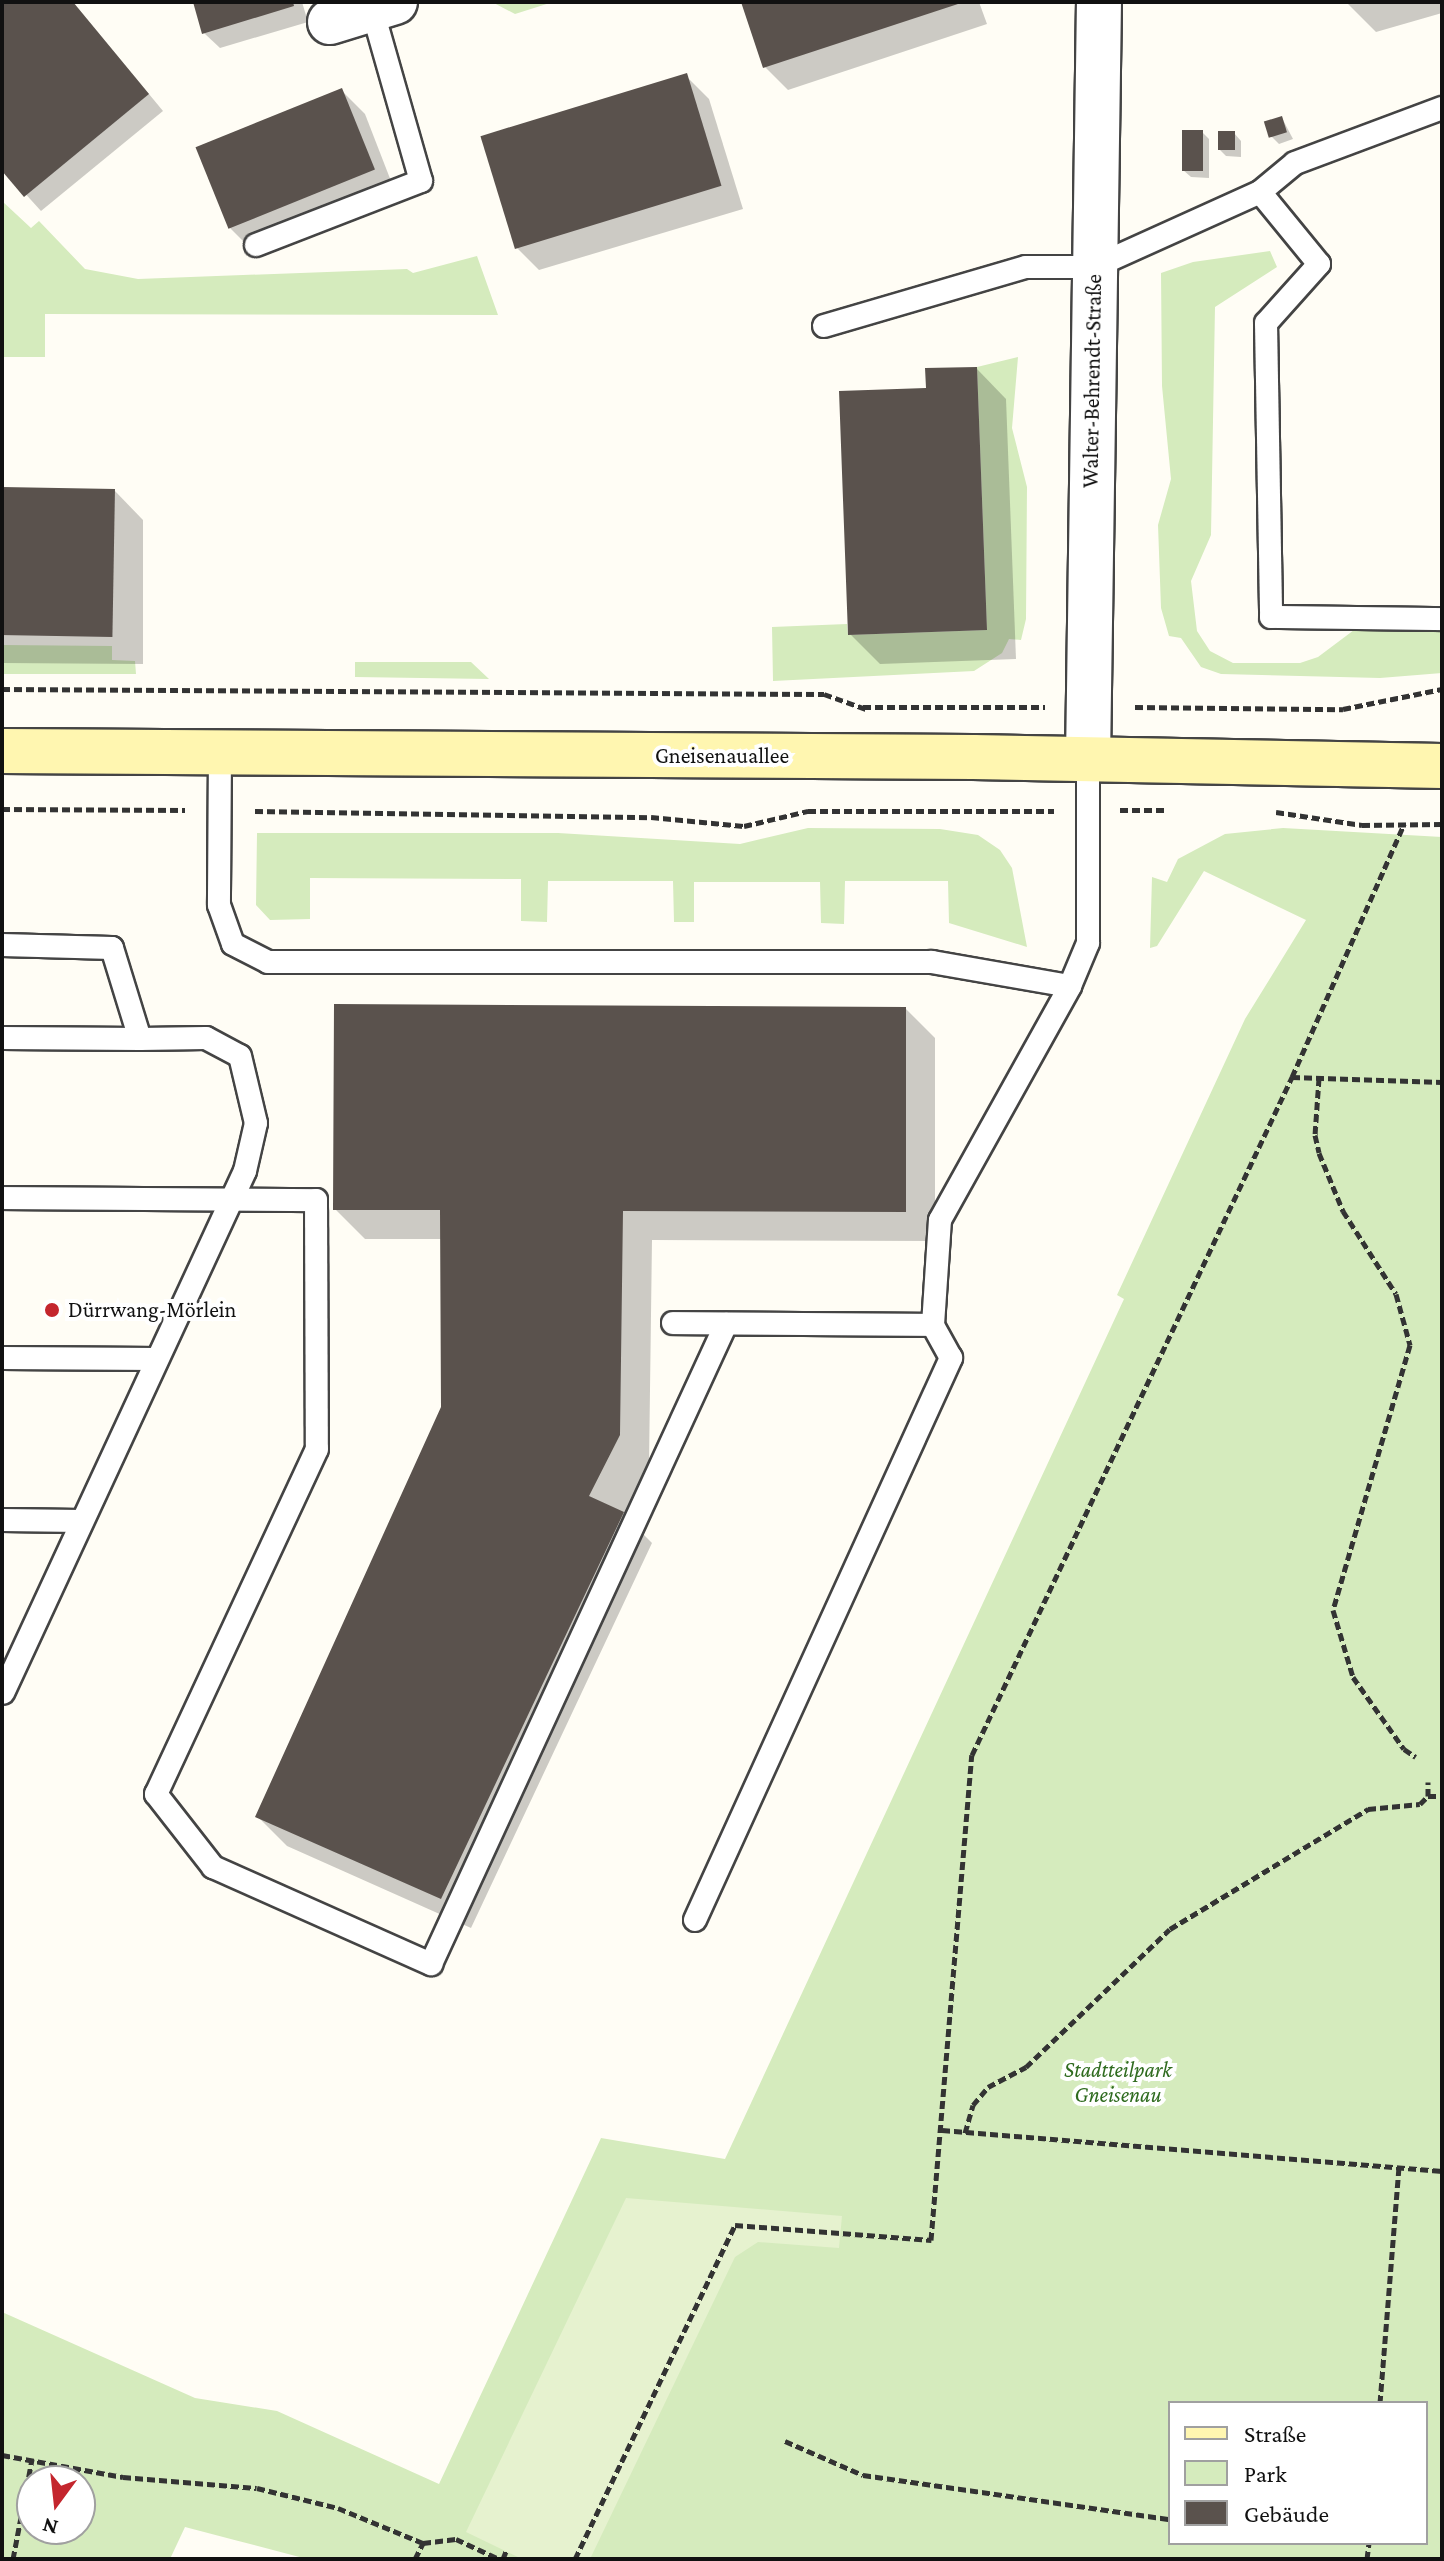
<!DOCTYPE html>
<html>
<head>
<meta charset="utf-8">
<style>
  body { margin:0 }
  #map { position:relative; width:1444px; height:2561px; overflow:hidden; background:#fffdf5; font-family:"Crimson Pro",serif }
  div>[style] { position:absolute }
  .green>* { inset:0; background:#d5ebbd }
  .pitch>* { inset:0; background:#e6f2cf }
  .shadow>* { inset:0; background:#0003 }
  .building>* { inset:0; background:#5a524d; transform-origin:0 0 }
  .path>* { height:5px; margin-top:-2.5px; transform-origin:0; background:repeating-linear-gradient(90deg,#333 0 8px,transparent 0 12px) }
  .roads { filter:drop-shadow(2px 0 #444) drop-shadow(-2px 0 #444) drop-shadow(0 2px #444) drop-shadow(0 -2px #444) }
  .service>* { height:22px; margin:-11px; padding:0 11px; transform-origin:11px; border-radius:11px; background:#fff }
  .minor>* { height:44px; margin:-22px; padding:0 22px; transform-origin:22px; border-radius:22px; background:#fff }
  .secondary>* { height:44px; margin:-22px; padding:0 22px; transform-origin:22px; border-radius:22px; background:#fff6b0 }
  .dots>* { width:22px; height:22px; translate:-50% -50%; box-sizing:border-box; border:4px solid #fff; border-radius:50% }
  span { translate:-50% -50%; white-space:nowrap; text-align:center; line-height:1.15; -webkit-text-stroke:8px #fff; paint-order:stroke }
  .street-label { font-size:22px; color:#111 }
  .poi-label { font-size:22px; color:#111 }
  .left { translate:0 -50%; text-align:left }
  .park-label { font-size:22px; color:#2f6b1f; font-style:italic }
  .frame { position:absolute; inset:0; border:4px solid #111; pointer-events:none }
  .legend { position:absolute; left:1168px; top:2401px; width:260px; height:144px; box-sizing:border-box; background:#fff; border:2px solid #a0a0a0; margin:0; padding:10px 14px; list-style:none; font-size:24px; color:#111 }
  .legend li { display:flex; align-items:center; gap:16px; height:40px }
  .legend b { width:40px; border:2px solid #a0a0a0 }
  .north { position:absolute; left:16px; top:2465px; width:80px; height:80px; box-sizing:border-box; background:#fff; border:2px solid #a0a0a0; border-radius:50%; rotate:195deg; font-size:22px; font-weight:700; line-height:32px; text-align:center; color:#111 }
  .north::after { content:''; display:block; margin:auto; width:28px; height:36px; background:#c4262e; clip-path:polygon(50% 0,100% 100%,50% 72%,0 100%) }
</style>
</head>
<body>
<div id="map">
  <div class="green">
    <i style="clip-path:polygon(492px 2px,553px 2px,515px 14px)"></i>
    <i style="clip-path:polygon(2px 201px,31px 228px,39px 221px,85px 269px,138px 279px,407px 269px,413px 273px,477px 256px,498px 315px,45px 314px,45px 357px,2px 357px)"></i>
    <i style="clip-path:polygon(1270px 251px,1277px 267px,1215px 307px,1211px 535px,1191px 581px,1197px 631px,1210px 651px,1233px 663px,1300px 663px,1318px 657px,1354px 630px,1442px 630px,1442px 673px,1380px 678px,1221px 674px,1201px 667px,1181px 638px,1169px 636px,1161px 608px,1158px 525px,1171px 479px,1162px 386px,1161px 273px,1193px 262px)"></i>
    <i style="clip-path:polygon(1018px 357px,1012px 428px,1027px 487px,1026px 619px,1021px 640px,1009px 639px,1002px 653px,974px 671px,773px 681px,772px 627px,847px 624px,848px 635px,987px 630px,977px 367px)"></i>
    <i style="clip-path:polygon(2px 645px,112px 646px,112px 660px,135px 661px,136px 674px,2px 674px)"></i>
    <i style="clip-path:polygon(355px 662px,471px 662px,489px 679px,355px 677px)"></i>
    <i style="clip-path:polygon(808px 828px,940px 829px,978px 835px,1000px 850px,1012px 868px,1027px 947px,949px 923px,948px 881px,845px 881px,844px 924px,821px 923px,820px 882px,694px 882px,694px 922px,674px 922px,673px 881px,548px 881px,547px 922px,521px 921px,521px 879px,310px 878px,310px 919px,270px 920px,256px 905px,257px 833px,558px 833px,740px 844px)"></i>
    <i style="clip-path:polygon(evenodd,1283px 828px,1442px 837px,1442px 2559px,307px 2559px,185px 2527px,170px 2559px,2px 2559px,2px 2312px,195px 2398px,277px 2411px,439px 2484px,601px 2138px,725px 2159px,1124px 1299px,1117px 1295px,1245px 1019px,1306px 920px,1204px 871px,1157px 946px,1150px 948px,1152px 877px,1167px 882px,1178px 859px,1225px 834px,1283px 828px,1170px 2403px,1426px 2403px,1426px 2543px,1170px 2543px,1170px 2403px,1283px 828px,32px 2481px,80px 2481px,80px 2529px,32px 2529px,32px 2481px)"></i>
  </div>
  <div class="pitch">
    <i style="clip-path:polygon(626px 2198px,842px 2216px,839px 2248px,758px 2242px,735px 2257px,590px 2559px,522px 2559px,466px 2532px)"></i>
  </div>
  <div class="shadow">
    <i style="clip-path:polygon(2px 2px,73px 2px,163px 111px,41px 211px,2px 168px)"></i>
    <i style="clip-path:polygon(195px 2px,302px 2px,308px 22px,220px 48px,204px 33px)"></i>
    <i style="clip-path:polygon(743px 2px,979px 2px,987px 24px,788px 90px,765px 67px)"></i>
    <i style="clip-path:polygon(1442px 2px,1442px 13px,1376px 32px,1346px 2px)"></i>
    <i style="clip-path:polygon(686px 76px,709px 99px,743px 209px,539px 270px,516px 247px)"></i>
    <i style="clip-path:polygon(342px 91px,365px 114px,396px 194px,252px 250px,229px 227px)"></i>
    <i style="clip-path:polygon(1282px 118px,1293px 139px,1279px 144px,1271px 136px)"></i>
    <i style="clip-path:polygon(1202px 132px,1209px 139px,1209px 178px,1191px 177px,1183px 170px)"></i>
    <i style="clip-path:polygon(1234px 133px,1241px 141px,1241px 157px,1226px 156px,1219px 149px)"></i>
    <i style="clip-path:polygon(977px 369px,1006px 399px,1016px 659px,880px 664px,850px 634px,928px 390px)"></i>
    <i style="clip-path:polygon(2px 489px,114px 490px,143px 520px,143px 664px,2px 663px)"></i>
    <i style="clip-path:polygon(906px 1009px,935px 1038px,935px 1241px,652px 1240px,649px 1466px,624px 1515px,652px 1543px,471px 1928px,287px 1846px,257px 1816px,443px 1408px,443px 1239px,365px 1239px,335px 1209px)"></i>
  </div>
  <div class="building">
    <i style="clip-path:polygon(2px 2px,73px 2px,149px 94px,24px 197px,2px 171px)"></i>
    <i style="clip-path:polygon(193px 2px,293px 2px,294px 6px,202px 34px)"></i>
    <i style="clip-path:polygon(741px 2px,961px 2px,961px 3px,763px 68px)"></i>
    <i style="left:687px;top:73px;width:118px;height:216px;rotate:73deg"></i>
    <i style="left:342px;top:88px;width:88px;height:158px;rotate:68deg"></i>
    <i style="left:1282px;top:116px;width:17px;height:19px;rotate:73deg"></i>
    <i style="left:1182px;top:130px;width:21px;height:41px"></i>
    <i style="left:1218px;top:131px;width:17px;height:19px"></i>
    <i style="clip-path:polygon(977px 367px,987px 630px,848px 635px,839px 391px,926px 388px,925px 368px)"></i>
    <i style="left:2px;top:487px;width:113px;height:148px;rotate:1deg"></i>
    <i style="clip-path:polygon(334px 1004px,906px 1007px,906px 1212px,623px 1211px,620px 1435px,589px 1496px,624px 1512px,441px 1899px,255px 1817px,441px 1407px,440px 1210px,333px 1210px)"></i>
  </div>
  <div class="path">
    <i style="left:2px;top:689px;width:822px;rotate:0.35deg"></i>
    <i style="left:824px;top:694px;width:45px;rotate:19.7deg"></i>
    <i style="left:863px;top:707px;width:182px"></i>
    <i style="left:1135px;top:707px;width:208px;rotate:0.6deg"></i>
    <i style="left:1343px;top:709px;width:101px;rotate:-11.4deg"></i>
    <i style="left:2px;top:809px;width:183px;rotate:0.3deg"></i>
    <i style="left:1120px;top:810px;width:46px"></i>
    <i style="left:255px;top:811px;width:396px;rotate:0.9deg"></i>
    <i style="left:651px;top:817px;width:93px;rotate:5.5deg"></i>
    <i style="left:744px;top:826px;width:66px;rotate:-13.2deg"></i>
    <i style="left:808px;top:811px;width:246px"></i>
    <i style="left:1276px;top:812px;width:87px;rotate:8.6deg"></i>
    <i style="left:1362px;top:825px;width:80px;rotate:-0.7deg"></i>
    <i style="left:1292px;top:1077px;width:150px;rotate:1.9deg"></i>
    <i style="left:1319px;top:1078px;width:57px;rotate:94deg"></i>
    <i style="left:1315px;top:1135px;width:18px;rotate:77deg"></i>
    <i style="left:1319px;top:1153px;width:63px;rotate:67.5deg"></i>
    <i style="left:1343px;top:1211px;width:98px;rotate:57.4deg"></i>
    <i style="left:1396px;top:1294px;width:53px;rotate:74.6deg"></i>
    <i style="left:1410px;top:1345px;width:276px;rotate:106.2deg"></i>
    <i style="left:1333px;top:1610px;width:70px;rotate:73.4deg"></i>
    <i style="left:1353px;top:1677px;width:88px;rotate:54.7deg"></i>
    <i style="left:1404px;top:1749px;width:14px;rotate:34deg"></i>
    <i style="left:1428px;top:1796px;width:14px"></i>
    <i style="left:942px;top:2130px;width:502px;rotate:4.69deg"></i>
    <i style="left:965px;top:2133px;width:29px;rotate:-74deg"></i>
    <i style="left:973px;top:2105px;width:23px;rotate:-50deg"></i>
    <i style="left:988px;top:2087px;width:43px;rotate:-27.8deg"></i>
    <i style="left:1026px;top:2067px;width:199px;rotate:-43.8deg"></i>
    <i style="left:1170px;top:1929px;width:232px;rotate:-31.2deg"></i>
    <i style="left:1368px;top:1809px;width:52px;rotate:-5.5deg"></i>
    <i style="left:1420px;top:1804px;width:11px;rotate:-45deg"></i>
    <i style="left:1428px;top:1796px;width:14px;rotate:-90deg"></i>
    <i style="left:1380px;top:2403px;width:237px;rotate:-85.4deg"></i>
    <i style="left:785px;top:2441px;width:85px;rotate:23.6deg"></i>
    <i style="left:863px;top:2475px;width:310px;rotate:8.2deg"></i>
    <i style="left:2px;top:2455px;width:123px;rotate:10.3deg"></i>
    <i style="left:123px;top:2477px;width:134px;rotate:4.7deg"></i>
    <i style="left:257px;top:2488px;width:83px;rotate:13.9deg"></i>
    <i style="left:338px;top:2508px;width:92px;rotate:22.4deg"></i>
    <i style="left:13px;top:2559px;width:102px;rotate:-79.2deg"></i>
    <i style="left:415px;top:2559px;width:18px;rotate:-63deg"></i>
    <i style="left:423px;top:2543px;width:33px;rotate:-7deg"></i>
    <i style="left:456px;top:2539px;width:47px;rotate:24.9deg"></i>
    <i style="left:503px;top:2559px;width:9px;rotate:-69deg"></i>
    <i style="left:575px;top:2559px;width:370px;rotate:-64.4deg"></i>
    <i style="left:735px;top:2225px;width:197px;rotate:4.4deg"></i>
    <i style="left:931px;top:2240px;width:487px;rotate:-85.2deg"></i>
    <i style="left:972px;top:1755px;width:750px;rotate:-64.73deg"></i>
    <i style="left:1292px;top:1077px;width:277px;rotate:-66.1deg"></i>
    <i style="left:1367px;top:2559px;width:16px;rotate:-83deg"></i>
  </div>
  <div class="roads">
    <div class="service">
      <i style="left:1260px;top:192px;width:93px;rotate:50.7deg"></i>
      <i style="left:1319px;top:264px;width:79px;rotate:131.9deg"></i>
      <i style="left:1266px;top:323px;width:294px;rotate:89deg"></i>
      <i style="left:1271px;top:617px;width:171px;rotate:0.7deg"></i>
      <i style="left:256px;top:245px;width:177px;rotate:-21.2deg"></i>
      <i style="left:421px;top:181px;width:179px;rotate:-105.9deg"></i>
      <i style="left:824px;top:326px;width:210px;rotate:-16.3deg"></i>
      <i style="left:1026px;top:267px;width:68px"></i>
      <i style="left:1094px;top:267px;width:182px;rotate:-24.3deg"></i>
      <i style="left:1260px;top:192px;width:45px;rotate:-39.6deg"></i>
      <i style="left:1295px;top:163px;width:157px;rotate:-20.5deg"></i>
      <i style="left:220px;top:752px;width:153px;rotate:90.4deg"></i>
      <i style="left:219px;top:905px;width:41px;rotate:70.3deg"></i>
      <i style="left:233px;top:944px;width:39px;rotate:27deg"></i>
      <i style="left:268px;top:962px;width:664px"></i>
      <i style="left:932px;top:962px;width:140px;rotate:9.9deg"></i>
      <i style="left:2px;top:945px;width:110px;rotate:1.6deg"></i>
      <i style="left:112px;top:948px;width:95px;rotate:72.9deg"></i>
      <i style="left:140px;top:1039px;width:66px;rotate:-0.9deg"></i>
      <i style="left:206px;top:1038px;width:38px;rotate:28deg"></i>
      <i style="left:240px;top:1056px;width:69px;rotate:76.6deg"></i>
      <i style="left:256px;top:1123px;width:49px;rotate:102.9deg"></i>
      <i style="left:245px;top:1171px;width:575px;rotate:114.87deg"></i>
      <i style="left:2px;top:1038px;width:138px;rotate:0.4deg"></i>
      <i style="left:2px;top:1198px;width:314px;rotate:0.4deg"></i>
      <i style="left:316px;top:1200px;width:249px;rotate:89.8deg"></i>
      <i style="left:317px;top:1449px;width:381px;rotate:115deg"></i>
      <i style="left:156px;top:1794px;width:93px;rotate:52deg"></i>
      <i style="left:213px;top:1867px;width:239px;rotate:24deg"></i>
      <i style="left:431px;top:1964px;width:705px;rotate:-65.25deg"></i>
      <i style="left:673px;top:1323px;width:260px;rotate:0.4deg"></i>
      <i style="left:933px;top:1325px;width:105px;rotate:-86.2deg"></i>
      <i style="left:940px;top:1220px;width:268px;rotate:-60.9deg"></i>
      <i style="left:1070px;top:986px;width:47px;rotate:-67.3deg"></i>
      <i style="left:1088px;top:943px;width:183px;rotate:-90deg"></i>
      <i style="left:2px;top:1358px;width:155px;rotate:0.4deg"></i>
      <i style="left:2px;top:1520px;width:79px;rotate:0.7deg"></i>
      <i style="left:695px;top:1920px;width:618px;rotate:-65.51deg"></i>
      <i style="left:951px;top:1358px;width:38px;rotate:-119deg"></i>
    </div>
    <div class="minor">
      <i style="left:330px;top:22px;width:68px;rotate:-17.1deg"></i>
      <i style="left:1088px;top:760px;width:758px;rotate:-89.17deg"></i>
    </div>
    <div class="secondary">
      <i style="left:2px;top:751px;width:971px;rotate:0.35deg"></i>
      <i style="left:973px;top:757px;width:469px;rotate:1.1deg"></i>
    </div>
  </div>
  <div class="dots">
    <i style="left:52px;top:1310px;background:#c4262e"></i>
  </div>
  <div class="street-label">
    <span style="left:1092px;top:381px;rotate:-89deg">Walter-Behrendt-Straße</span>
    <span style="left:722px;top:756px">Gneisenauallee</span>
  </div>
  <div class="poi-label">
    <span class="left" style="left:68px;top:1310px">Dürrwang-Mörlein</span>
  </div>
  <div class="park-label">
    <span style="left:1118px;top:2082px">Stadtteilpark<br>Gneisenau</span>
  </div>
  <div class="frame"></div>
  <ul class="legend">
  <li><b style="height:10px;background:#fff6b0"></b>Straße</li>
  <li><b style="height:22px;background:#d5ebbd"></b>Park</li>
  <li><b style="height:22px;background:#5a524d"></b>Gebäude</li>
  </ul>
  <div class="north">N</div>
</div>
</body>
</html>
